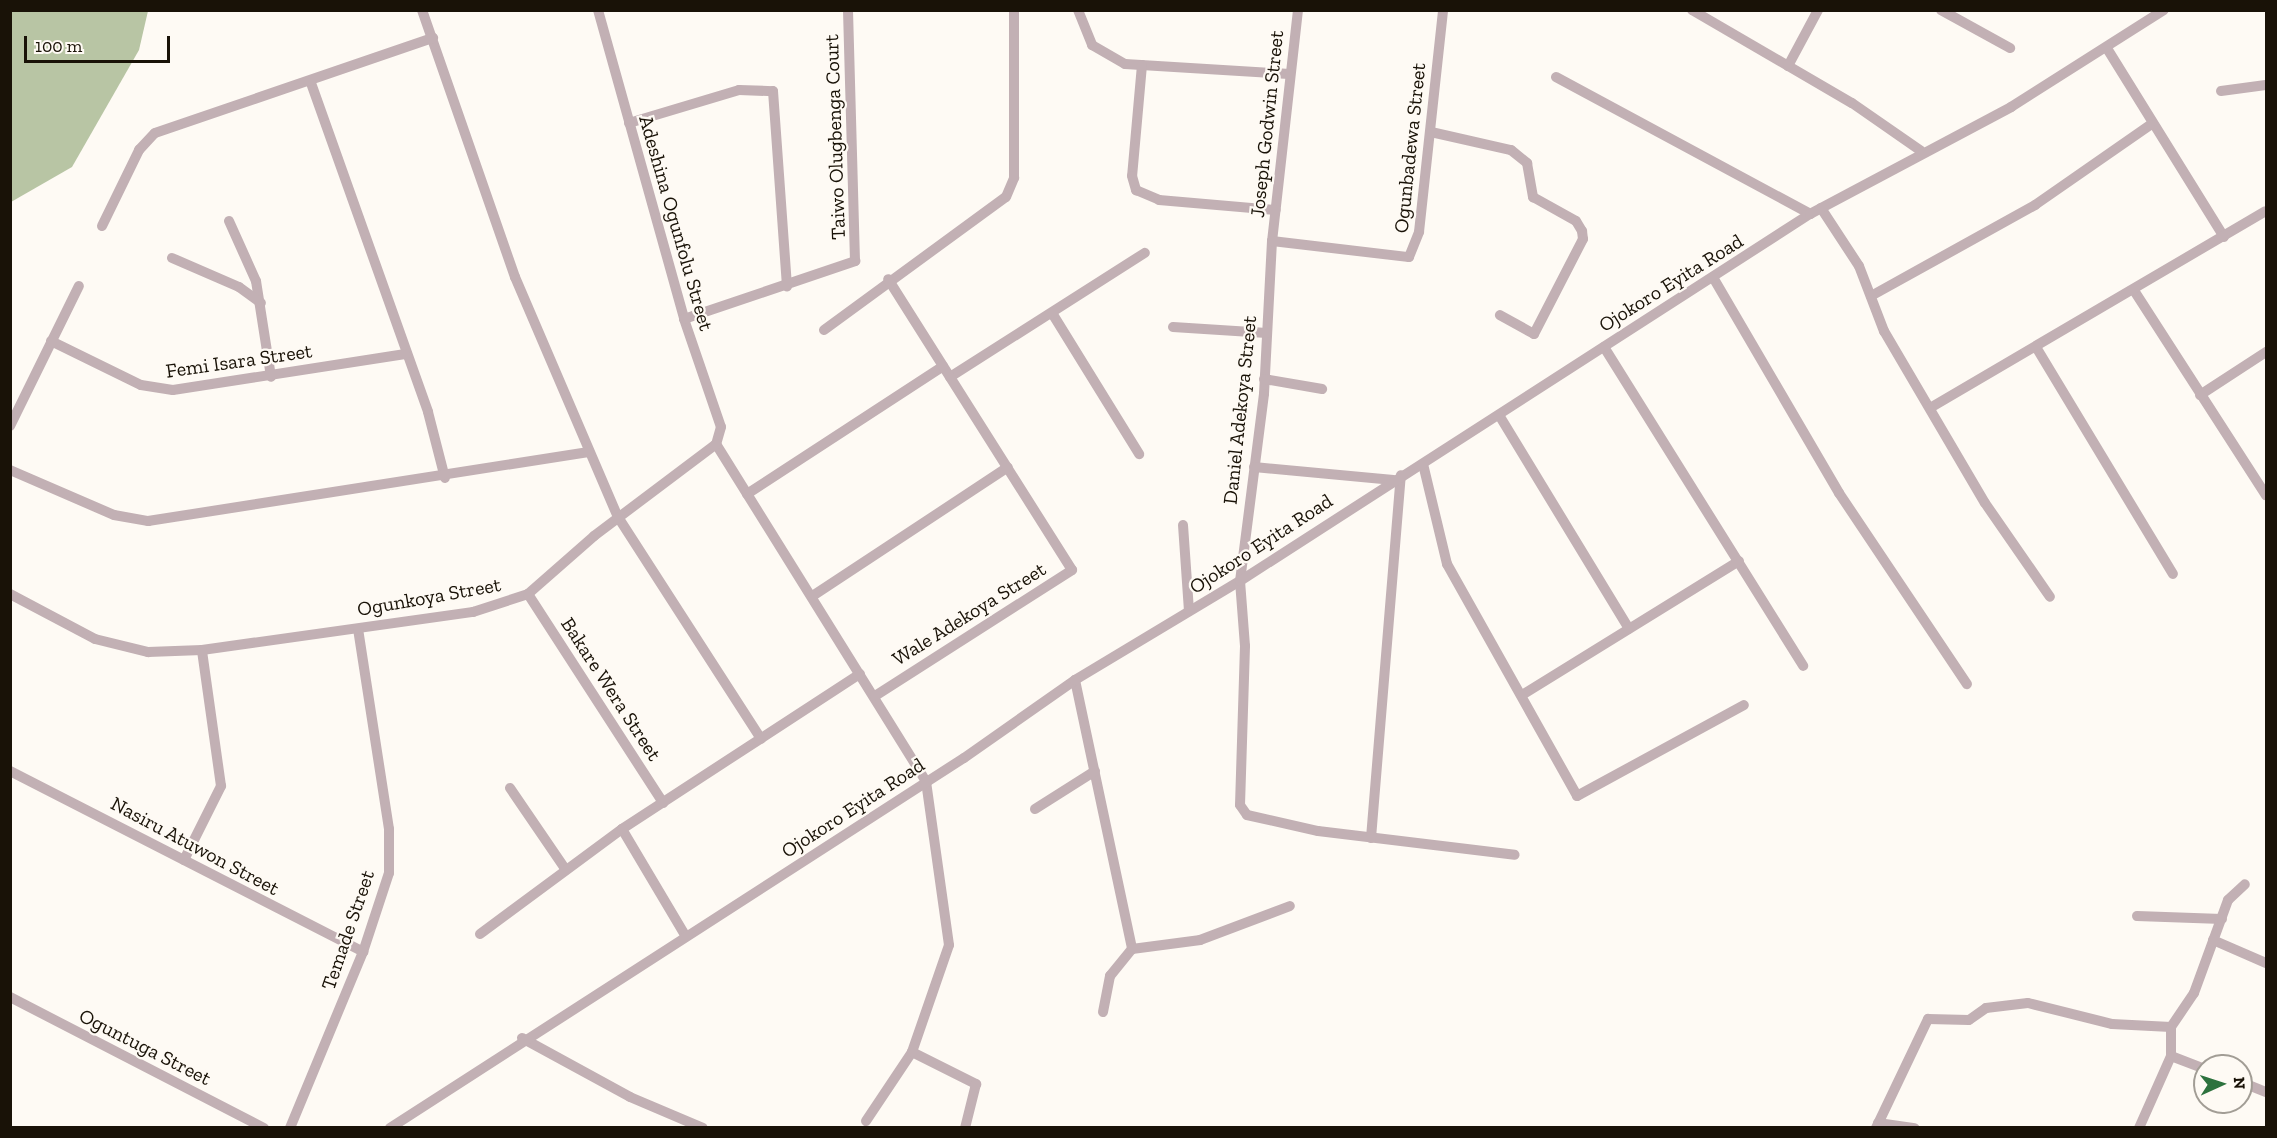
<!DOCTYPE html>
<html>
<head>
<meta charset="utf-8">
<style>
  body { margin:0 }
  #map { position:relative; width:2277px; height:1138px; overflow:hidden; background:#fefaf4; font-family:"Zilla Slab",serif }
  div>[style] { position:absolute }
  .forest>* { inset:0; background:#b8c5a4 }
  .minor>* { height:10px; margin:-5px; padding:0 5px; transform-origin:5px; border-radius:5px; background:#c2b0b4 }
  span { translate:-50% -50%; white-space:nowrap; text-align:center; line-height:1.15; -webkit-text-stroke:4.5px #fefaf4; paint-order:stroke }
  .street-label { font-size:20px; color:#191207 }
  .frame { position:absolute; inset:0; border:12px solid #191207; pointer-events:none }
  .north { position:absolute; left:2193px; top:1054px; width:60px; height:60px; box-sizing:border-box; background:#fefaf4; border:2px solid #a29d95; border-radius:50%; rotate:87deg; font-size:16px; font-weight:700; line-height:24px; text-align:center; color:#191207 }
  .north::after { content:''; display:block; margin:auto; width:21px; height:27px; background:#2d723e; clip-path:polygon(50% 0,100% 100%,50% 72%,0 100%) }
  .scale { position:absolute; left:24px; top:36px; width:146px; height:27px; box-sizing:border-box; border:3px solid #191207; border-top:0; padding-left:8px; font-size:18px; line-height:21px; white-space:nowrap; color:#191207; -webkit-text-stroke:4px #fefaf4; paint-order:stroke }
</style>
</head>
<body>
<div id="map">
  <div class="forest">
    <i style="clip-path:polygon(11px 10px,148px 11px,139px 50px,72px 167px,11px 202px)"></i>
  </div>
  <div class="minor">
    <i style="left:422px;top:10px;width:283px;rotate:70.8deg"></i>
    <i style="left:515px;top:277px;width:261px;rotate:66.8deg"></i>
    <i style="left:618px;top:517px;width:264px;rotate:57.2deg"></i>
    <i style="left:598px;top:10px;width:321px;rotate:74.4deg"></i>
    <i style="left:684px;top:319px;width:114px;rotate:71.1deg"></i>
    <i style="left:721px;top:427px;width:18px;rotate:106deg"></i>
    <i style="left:1078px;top:10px;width:38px;rotate:68deg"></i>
    <i style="left:1092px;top:45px;width:38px;rotate:30deg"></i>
    <i style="left:1125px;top:64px;width:165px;rotate:3.5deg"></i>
    <i style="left:1298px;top:10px;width:232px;rotate:96.4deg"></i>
    <i style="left:1272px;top:241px;width:153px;rotate:93deg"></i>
    <i style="left:1264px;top:394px;width:189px;rotate:97.3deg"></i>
    <i style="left:1240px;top:581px;width:65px;rotate:85.6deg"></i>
    <i style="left:1245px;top:646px;width:159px;rotate:91.8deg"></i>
    <i style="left:1240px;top:805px;width:12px;rotate:55deg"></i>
    <i style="left:1247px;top:815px;width:73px;rotate:12.7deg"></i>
    <i style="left:1318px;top:831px;width:198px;rotate:6.9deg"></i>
    <i style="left:1692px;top:10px;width:185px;rotate:30.2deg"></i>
    <i style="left:1852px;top:103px;width:84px;rotate:34.8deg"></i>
    <i style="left:1941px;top:10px;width:79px;rotate:28.8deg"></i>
    <i style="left:2108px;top:50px;width:220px;rotate:58.2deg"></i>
    <i style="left:1142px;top:65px;width:111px;rotate:95.1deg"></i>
    <i style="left:1132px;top:176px;width:15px;rotate:74deg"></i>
    <i style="left:1136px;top:190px;width:25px;rotate:23deg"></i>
    <i style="left:1159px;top:200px;width:117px;rotate:4.9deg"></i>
    <i style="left:1788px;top:66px;width:64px;rotate:-61.8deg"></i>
    <i style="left:1556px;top:77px;width:289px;rotate:28.3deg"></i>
    <i style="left:311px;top:83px;width:349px;rotate:70.4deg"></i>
    <i style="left:428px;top:412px;width:68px;rotate:75.6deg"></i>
    <i style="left:2221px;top:91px;width:45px;rotate:-7.6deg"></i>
    <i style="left:629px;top:123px;width:115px;rotate:-16.7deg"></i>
    <i style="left:739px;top:90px;width:34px;rotate:2deg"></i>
    <i style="left:773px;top:91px;width:196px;rotate:85.9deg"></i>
    <i style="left:1431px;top:132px;width:82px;rotate:12.7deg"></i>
    <i style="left:1511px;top:150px;width:21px;rotate:39deg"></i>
    <i style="left:1527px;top:163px;width:35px;rotate:80deg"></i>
    <i style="left:1533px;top:197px;width:49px;rotate:29.2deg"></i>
    <i style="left:1576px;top:221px;width:12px;rotate:59deg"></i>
    <i style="left:1582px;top:231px;width:8px;rotate:83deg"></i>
    <i style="left:1583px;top:239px;width:107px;rotate:117.3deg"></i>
    <i style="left:1534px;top:334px;width:39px;rotate:-151deg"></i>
    <i style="left:1821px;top:208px;width:69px;rotate:56.8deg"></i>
    <i style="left:1859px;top:266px;width:70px;rotate:69deg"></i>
    <i style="left:1884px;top:331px;width:199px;rotate:59.6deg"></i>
    <i style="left:1985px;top:503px;width:114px;rotate:55.3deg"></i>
    <i style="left:229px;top:221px;width:66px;rotate:65.8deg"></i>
    <i style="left:256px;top:281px;width:97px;rotate:81.1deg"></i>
    <i style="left:102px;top:226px;width:85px;rotate:-64deg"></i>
    <i style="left:139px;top:150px;width:23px;rotate:-47deg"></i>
    <i style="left:155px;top:133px;width:294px;rotate:-18.9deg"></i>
    <i style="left:1272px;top:241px;width:138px;rotate:6.7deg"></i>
    <i style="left:1409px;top:257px;width:27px;rotate:-68deg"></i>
    <i style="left:1419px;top:232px;width:223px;rotate:-83.8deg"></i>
    <i style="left:172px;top:258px;width:73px;rotate:23.4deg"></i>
    <i style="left:239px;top:287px;width:27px;rotate:36deg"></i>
    <i style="left:1714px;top:279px;width:248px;rotate:59.7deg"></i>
    <i style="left:1839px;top:493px;width:230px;rotate:56.2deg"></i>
    <i style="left:2135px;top:292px;width:242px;rotate:57.2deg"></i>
    <i style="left:1871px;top:296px;width:188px;rotate:-29deg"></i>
    <i style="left:2035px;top:205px;width:140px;rotate:-34.8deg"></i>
    <i style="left:1052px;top:313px;width:166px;rotate:58.3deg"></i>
    <i style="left:684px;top:319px;width:181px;rotate:-18.7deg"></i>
    <i style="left:855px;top:261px;width:251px;rotate:-91.6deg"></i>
    <i style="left:1173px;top:327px;width:94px;rotate:3.7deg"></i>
    <i style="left:824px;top:330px;width:225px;rotate:-36.2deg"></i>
    <i style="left:1006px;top:197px;width:21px;rotate:-67deg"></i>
    <i style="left:1014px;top:178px;width:168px;rotate:-90deg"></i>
    <i style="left:51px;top:341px;width:100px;rotate:26.1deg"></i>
    <i style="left:141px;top:385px;width:32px;rotate:9deg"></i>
    <i style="left:173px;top:390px;width:235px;rotate:-8.8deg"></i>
    <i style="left:1604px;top:347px;width:376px;rotate:58deg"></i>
    <i style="left:2036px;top:347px;width:265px;rotate:58.9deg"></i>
    <i style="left:950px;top:377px;width:231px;rotate:-32.5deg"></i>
    <i style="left:1264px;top:379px;width:59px;rotate:9.8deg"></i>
    <i style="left:2200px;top:395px;width:79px;rotate:-33.1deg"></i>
    <i style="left:1930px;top:408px;width:389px;rotate:-30.4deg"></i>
    <i style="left:1499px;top:415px;width:250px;rotate:58.7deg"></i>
    <i style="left:10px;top:426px;width:156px;rotate:-63.8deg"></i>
    <i style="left:716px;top:444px;width:397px;rotate:58.1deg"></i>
    <i style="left:1423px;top:464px;width:103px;rotate:76.5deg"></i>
    <i style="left:1447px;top:564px;width:266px;rotate:60.7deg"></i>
    <i style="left:1577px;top:796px;width:190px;rotate:-28.6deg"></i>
    <i style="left:1254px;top:467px;width:140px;rotate:5.3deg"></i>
    <i style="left:10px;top:470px;width:113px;rotate:23.4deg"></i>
    <i style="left:114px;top:515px;width:35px;rotate:10deg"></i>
    <i style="left:148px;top:521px;width:446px;rotate:-8.9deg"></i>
    <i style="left:747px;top:494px;width:234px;rotate:-33.1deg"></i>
    <i style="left:1183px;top:525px;width:86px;rotate:86deg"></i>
    <i style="left:10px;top:594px;width:96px;rotate:27.9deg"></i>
    <i style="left:95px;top:639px;width:55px;rotate:13.8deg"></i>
    <i style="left:148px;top:652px;width:54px;rotate:-2.1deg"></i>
    <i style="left:202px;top:650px;width:274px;rotate:-8deg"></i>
    <i style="left:473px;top:612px;width:58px;rotate:-18.1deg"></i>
    <i style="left:528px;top:594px;width:88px;rotate:-41.3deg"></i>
    <i style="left:594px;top:536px;width:153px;rotate:-37deg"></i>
    <i style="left:528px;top:594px;width:249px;rotate:57.1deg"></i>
    <i style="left:814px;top:595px;width:232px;rotate:-33.4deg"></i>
    <i style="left:1075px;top:680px;width:275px;rotate:78deg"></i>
    <i style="left:1522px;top:695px;width:255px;rotate:-31.7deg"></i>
    <i style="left:875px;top:696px;width:234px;rotate:-32.6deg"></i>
    <i style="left:1072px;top:570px;width:344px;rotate:-122.3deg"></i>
    <i style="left:10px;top:771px;width:397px;rotate:27.1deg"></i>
    <i style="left:510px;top:788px;width:99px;rotate:55.7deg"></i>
    <i style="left:1035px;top:809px;width:71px;rotate:-32.3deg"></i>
    <i style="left:622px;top:829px;width:123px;rotate:59.3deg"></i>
    <i style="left:1371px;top:838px;width:364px;rotate:-85.3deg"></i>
    <i style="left:184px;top:860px;width:83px;rotate:-63.4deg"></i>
    <i style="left:221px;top:786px;width:137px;rotate:-98deg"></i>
    <i style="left:2137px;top:916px;width:85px;rotate:2deg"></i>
    <i style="left:480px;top:934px;width:177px;rotate:-36.5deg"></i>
    <i style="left:622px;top:829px;width:284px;rotate:-33.1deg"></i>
    <i style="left:2213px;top:940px;width:58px;rotate:23.5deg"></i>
    <i style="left:10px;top:997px;width:286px;rotate:27.3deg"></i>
    <i style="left:1103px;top:1012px;width:37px;rotate:-79deg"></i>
    <i style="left:1110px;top:976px;width:35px;rotate:-51deg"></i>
    <i style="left:1132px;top:949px;width:69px;rotate:-7.5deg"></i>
    <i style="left:1200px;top:940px;width:96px;rotate:-20.7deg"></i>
    <i style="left:522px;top:1038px;width:123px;rotate:28.6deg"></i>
    <i style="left:630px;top:1097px;width:79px;rotate:23deg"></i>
    <i style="left:912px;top:1052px;width:72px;rotate:26.6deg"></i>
    <i style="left:976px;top:1084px;width:45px;rotate:104deg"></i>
    <i style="left:2171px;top:1056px;width:36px;rotate:21deg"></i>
    <i style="left:2241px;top:1082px;width:27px;rotate:22deg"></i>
    <i style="left:866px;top:1121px;width:83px;rotate:-56.3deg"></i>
    <i style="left:912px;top:1052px;width:113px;rotate:-70.9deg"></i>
    <i style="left:949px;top:945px;width:166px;rotate:-98deg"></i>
    <i style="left:1878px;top:1123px;width:37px;rotate:8deg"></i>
    <i style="left:290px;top:1128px;width:191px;rotate:-67.5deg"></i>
    <i style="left:363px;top:952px;width:83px;rotate:-71.8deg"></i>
    <i style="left:389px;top:873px;width:44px;rotate:-90deg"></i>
    <i style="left:389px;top:829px;width:202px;rotate:-98.8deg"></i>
    <i style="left:390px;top:1128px;width:683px;rotate:-32.81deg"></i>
    <i style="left:964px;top:758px;width:136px;rotate:-35.1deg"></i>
    <i style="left:1075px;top:680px;width:192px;rotate:-31deg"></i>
    <i style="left:1240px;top:581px;width:678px;rotate:-32.78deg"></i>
    <i style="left:1810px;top:214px;width:228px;rotate:-28deg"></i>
    <i style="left:2011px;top:107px;width:181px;rotate:-32.4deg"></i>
    <i style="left:1876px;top:1128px;width:121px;rotate:-64.5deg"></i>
    <i style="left:1928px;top:1019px;width:41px;rotate:1.4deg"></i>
    <i style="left:1969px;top:1020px;width:21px;rotate:-35deg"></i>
    <i style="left:1986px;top:1008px;width:42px;rotate:-6.8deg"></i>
    <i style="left:2028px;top:1003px;width:87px;rotate:14deg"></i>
    <i style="left:2112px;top:1024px;width:59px;rotate:2.9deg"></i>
    <i style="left:2139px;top:1128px;width:79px;rotate:-66deg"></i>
    <i style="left:2171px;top:1056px;width:29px;rotate:-90deg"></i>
    <i style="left:2171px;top:1027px;width:41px;rotate:-55.9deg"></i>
    <i style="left:2194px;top:993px;width:99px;rotate:-69.9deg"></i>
    <i style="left:2228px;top:900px;width:23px;rotate:-43deg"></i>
  </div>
  <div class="street-label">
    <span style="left:1267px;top:124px;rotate:-84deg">Joseph Godwin Street</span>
    <span style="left:835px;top:137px;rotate:-92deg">Taiwo Olugbenga Court</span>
    <span style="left:1410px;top:148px;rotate:-84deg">Ogunbadewa Street</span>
    <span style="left:676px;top:223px;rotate:74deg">Adeshina Ogunfolu Street</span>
    <span style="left:1671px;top:283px;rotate:-32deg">Ojokoro Eyita Road</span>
    <span style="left:239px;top:361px;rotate:-8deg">Femi Isara Street</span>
    <span style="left:1240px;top:410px;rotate:-84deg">Daniel Adekoya Street</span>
    <span style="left:1261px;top:544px;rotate:-33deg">Ojokoro Eyita Road</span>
    <span style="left:429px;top:597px;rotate:-10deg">Ogunkoya Street</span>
    <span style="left:969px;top:614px;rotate:-32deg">Wale Adekoya Street</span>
    <span style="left:611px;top:689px;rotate:57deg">Bakare Wera Street</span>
    <span style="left:853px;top:808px;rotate:-33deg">Ojokoro Eyita Road</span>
    <span style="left:195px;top:846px;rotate:28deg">Nasiru Atuwon Street</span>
    <span style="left:348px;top:930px;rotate:-71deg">Temade Street</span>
    <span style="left:145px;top:1047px;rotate:27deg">Oguntuga Street</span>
  </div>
  <div class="frame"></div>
  <div class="north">N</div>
  <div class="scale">100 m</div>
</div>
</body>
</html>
